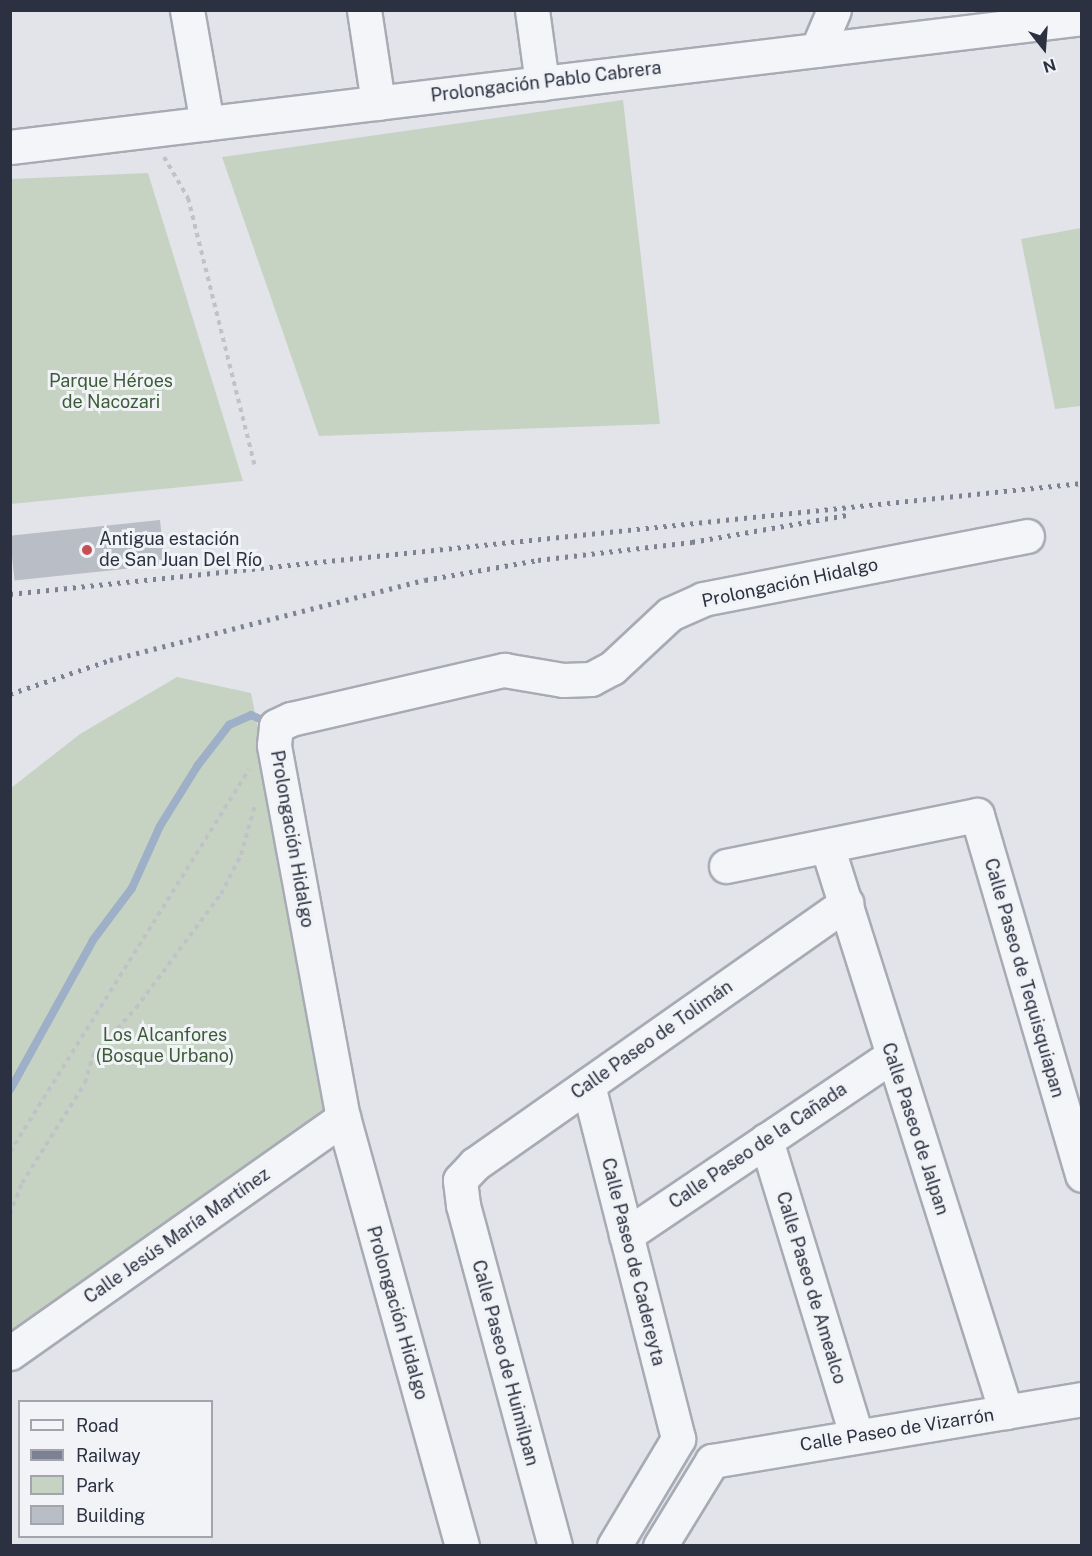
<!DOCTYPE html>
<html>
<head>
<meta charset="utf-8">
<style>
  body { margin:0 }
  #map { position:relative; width:1092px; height:1556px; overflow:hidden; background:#e2e4ea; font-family:"Public Sans",sans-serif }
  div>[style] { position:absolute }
  .green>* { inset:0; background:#c6d3c3 }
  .stream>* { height:8px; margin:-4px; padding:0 4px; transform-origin:4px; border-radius:4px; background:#9eafc8 }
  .building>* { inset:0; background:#b9bdc6; transform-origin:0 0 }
  .path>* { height:4px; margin-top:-2px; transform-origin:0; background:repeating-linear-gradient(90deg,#c0c2c8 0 4.5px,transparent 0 9px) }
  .roads { filter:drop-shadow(2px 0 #a7abb4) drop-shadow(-2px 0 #a7abb4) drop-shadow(0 2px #a7abb4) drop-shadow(0 -2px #a7abb4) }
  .minor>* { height:33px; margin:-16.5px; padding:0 16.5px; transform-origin:16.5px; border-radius:16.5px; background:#f4f5f8 }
  .rail>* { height:4.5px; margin-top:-2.25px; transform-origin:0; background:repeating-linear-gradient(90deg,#7c8292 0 3px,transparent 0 9px) }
  .dots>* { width:16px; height:16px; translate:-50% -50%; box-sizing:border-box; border:3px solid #f1f3f7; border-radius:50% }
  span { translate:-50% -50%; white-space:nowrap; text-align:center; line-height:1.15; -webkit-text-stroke:6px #f1f3f7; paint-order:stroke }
  .street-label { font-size:18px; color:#2b3141 }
  .park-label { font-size:18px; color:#3c5c38 }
  .poi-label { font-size:18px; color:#2b3141 }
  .left { translate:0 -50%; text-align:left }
  .frame { position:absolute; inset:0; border:12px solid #2b3141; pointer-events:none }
  .legend { position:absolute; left:18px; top:1400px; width:195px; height:138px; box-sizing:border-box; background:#f1f3f7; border:2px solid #a2a5ae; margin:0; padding:8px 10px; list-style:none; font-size:18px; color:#2b3141 }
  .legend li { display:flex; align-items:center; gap:12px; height:30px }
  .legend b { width:30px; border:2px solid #a2a5ae }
  .north { position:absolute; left:1014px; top:18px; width:60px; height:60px; -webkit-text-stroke:4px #f1f3f7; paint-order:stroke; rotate:163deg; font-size:16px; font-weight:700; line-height:24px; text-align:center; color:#2b3141 }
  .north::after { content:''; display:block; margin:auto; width:21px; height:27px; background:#2b3141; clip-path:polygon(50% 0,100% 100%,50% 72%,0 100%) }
</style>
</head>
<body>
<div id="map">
  <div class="green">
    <i style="clip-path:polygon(623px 100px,660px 424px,319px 436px,222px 157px)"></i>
    <i style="clip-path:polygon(148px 173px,243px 481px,11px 504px,11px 179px)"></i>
    <i style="clip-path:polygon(1081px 228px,1081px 406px,1055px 409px,1021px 239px)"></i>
    <i style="clip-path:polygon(177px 677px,251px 693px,336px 1118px,11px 1336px,11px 788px,80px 734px)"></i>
  </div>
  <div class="stream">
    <i style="left:10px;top:1090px;width:171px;rotate:-61deg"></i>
    <i style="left:93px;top:940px;width:65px;rotate:-53.1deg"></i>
    <i style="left:132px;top:888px;width:68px;rotate:-65.7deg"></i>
    <i style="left:160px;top:826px;width:72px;rotate:-58.1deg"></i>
    <i style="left:198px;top:765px;width:51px;rotate:-52.2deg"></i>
    <i style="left:229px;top:725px;width:24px;rotate:-24deg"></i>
    <i style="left:251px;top:715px;width:22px;rotate:24deg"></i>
  </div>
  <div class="building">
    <i style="left:160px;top:520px;width:45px;height:151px;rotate:84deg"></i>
  </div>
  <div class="path">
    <i style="left:164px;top:157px;width:48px;rotate:59.7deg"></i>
    <i style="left:188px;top:198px;width:277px;rotate:76deg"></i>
    <i style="left:10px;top:1152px;width:451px;rotate:-58deg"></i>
    <i style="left:10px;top:1214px;width:33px;rotate:-69deg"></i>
    <i style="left:22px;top:1183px;width:118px;rotate:-57.8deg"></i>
    <i style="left:85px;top:1083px;width:29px;rotate:-74deg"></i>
    <i style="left:93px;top:1055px;width:64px;rotate:-47.5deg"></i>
    <i style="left:136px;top:1008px;width:142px;rotate:-53.3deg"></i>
    <i style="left:221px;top:894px;width:44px;rotate:-62.9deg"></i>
    <i style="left:241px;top:855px;width:52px;rotate:-74.4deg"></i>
  </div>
  <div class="roads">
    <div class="minor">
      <i style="left:187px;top:10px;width:115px;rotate:80deg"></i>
      <i style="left:364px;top:10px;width:94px;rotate:81.4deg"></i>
      <i style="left:532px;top:10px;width:74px;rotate:82.2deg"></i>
      <i style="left:817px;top:50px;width:43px;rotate:-67deg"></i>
      <i style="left:10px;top:147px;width:1080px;rotate:-6.86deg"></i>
      <i style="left:827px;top:846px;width:594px;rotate:72.45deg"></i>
      <i style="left:726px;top:866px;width:256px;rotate:-11.5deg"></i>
      <i style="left:977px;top:815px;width:375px;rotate:73.7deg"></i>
      <i style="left:588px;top:1085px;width:365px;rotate:75.7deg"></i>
      <i style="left:766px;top:1140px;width:308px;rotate:73deg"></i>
      <i style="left:626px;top:1235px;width:320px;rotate:-34deg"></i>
      <i style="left:10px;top:1353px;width:408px;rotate:-35.2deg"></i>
      <i style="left:712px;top:1461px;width:375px;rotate:-9.5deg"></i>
      <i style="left:462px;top:1546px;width:444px;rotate:-105.5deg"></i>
      <i style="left:343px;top:1118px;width:379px;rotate:-100.5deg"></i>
      <i style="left:274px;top:745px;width:19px;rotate:-84deg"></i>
      <i style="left:276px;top:726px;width:17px;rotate:-25deg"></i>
      <i style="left:291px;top:719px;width:219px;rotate:-13deg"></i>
      <i style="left:504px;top:670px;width:60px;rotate:9.6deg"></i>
      <i style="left:563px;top:680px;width:28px;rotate:-2deg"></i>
      <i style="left:591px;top:679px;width:24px;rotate:-28deg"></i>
      <i style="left:612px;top:668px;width:79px;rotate:-43deg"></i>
      <i style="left:670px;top:614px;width:36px;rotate:-24deg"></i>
      <i style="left:703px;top:599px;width:330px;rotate:-11deg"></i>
      <i style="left:555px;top:1546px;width:353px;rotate:-105.1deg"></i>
      <i style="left:463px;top:1205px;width:25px;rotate:-97deg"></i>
      <i style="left:460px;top:1180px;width:22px;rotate:-47deg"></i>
      <i style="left:475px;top:1164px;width:454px;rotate:-35.1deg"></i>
      <i style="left:614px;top:1546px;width:125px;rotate:-59.1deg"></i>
      <i style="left:660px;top:1546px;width:100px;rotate:-58.5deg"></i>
    </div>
  </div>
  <div class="rail">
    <i style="left:10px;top:594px;width:1078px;rotate:-5.91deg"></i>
    <i style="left:10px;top:694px;width:106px;rotate:-18.8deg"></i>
    <i style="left:110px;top:660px;width:325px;rotate:-14.3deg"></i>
    <i style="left:425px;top:580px;width:115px;rotate:-10deg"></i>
    <i style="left:538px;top:560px;width:155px;rotate:-6.7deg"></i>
    <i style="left:692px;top:542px;width:157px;rotate:-9.9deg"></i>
  </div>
  <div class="dots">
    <i style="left:87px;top:550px;background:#c84d55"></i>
  </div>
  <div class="street-label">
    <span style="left:546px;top:82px;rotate:-7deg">Prolongación Pablo Cabrera</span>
    <span style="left:790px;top:583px;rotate:-12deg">Prolongación Hidalgo</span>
    <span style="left:292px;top:839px;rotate:80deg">Prolongación Hidalgo</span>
    <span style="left:1024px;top:978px;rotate:74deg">Calle Paseo de Tequisquiapan</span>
    <span style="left:652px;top:1040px;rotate:-35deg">Calle Paseo de Tolimán</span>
    <span style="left:915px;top:1129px;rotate:72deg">Calle Paseo de Jalpan</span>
    <span style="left:758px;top:1146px;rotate:-34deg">Calle Paseo de la Cañada</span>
    <span style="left:177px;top:1236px;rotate:-35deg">Calle Jesús María Martínez</span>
    <span style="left:633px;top:1262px;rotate:76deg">Calle Paseo de Cadereyta</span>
    <span style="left:811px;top:1288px;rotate:73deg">Calle Paseo de Amealco</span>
    <span style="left:397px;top:1313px;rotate:74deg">Prolongación Hidalgo</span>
    <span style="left:505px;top:1363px;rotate:75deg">Calle Paseo de Huimilpan</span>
    <span style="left:897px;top:1430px;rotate:-9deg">Calle Paseo de Vizarrón</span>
  </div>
  <div class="park-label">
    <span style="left:111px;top:392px">Parque Héroes<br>de Nacozari</span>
    <span style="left:165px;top:1046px">Los Alcanfores<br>(Bosque Urbano)</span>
  </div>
  <div class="poi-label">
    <span class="left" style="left:99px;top:550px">Antigua estación<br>de San Juan Del Río</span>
  </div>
  <div class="frame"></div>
  <ul class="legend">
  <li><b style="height:8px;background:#f4f5f8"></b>Road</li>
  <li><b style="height:8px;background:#7c8292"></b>Railway</li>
  <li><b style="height:16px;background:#c6d3c3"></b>Park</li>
  <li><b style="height:16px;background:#b9bdc6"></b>Building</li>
  </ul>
  <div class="north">N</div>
</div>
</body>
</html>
